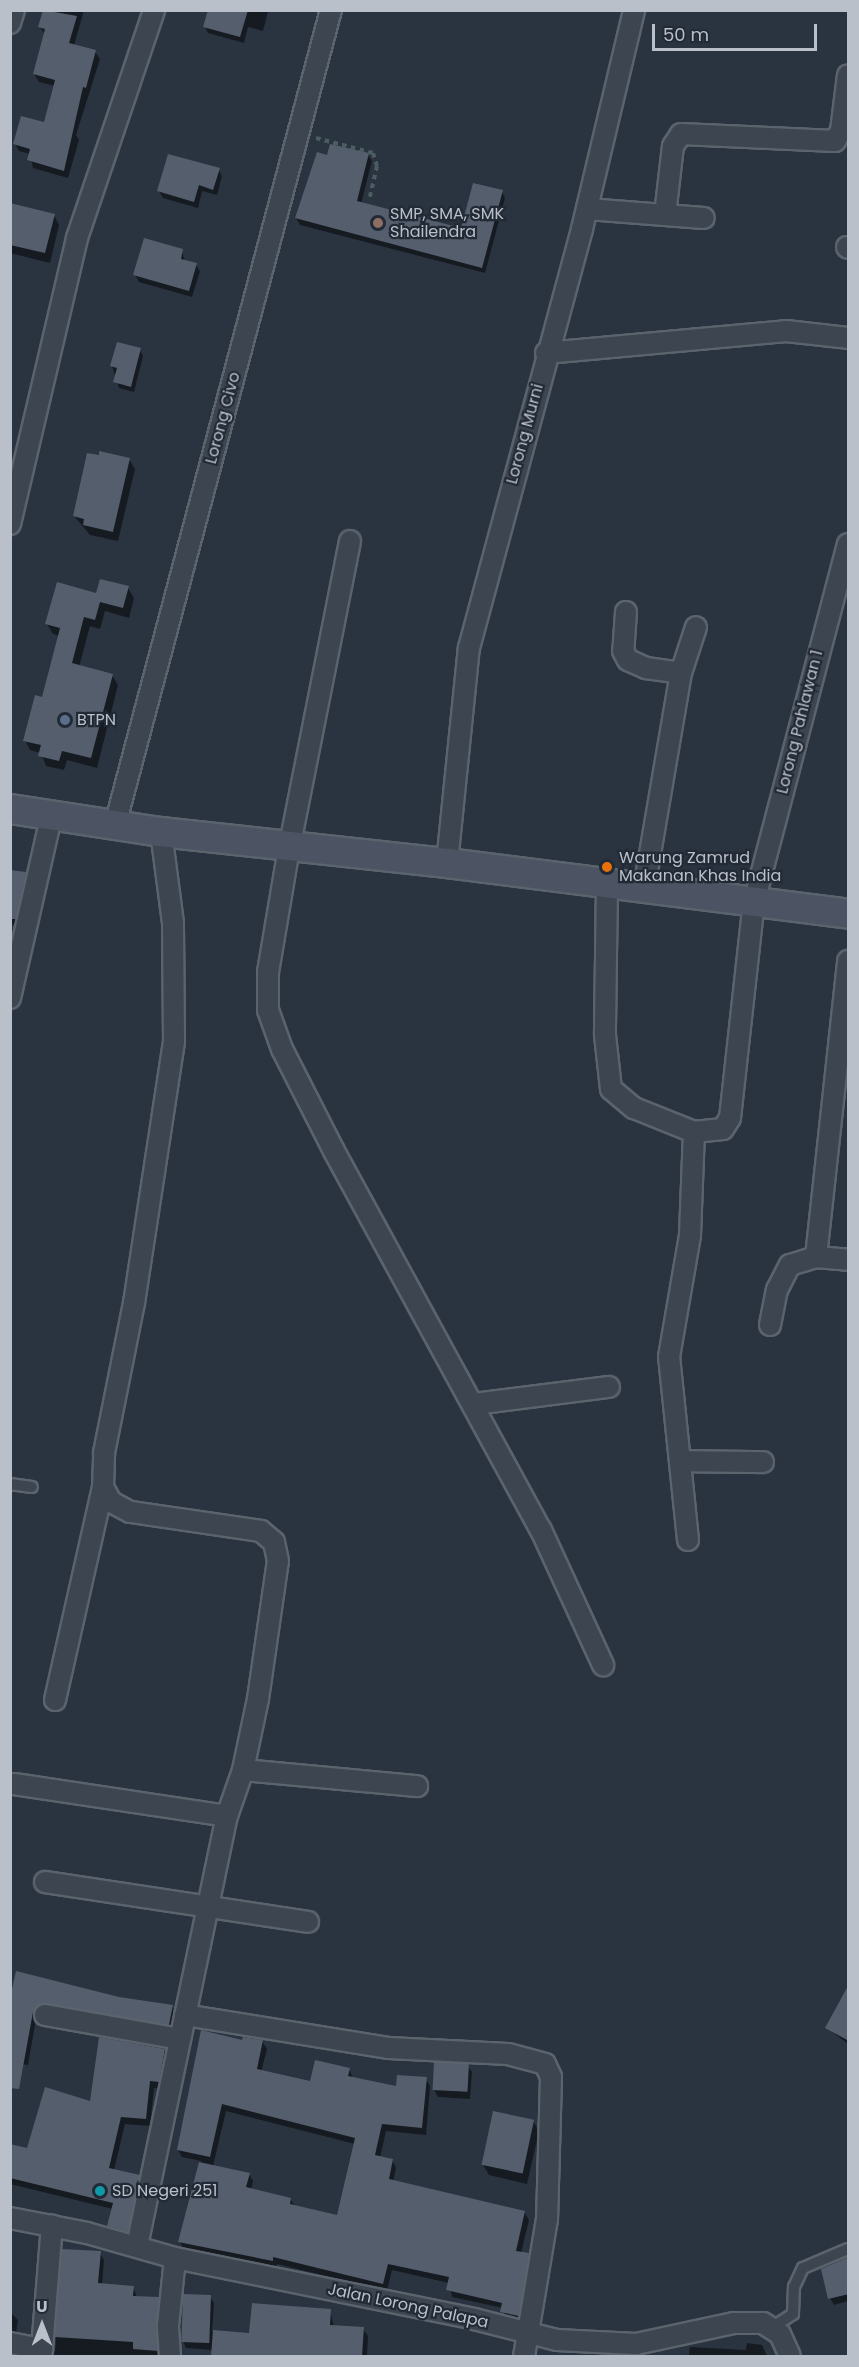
<!DOCTYPE html>
<html>
<head>
<meta charset="utf-8">
<style>
  body { margin:0 }
  #map { position:relative; width:859px; height:2367px; overflow:hidden; background:#2a3340; font-family:Poppins,sans-serif }
  div>[style] { position:absolute }
  .shadow>* { inset:0; background:#0007 }
  .building>* { inset:0; background:#555e6d; transform-origin:0 0 }
  .path>* { height:4px; margin-top:-2px; transform-origin:0; background:repeating-linear-gradient(90deg,#4c5d60 0 4.5px,transparent 0 9px) }
  .roads { filter:drop-shadow(2px 0 #5b636d) drop-shadow(-2px 0 #5b636d) drop-shadow(0 2px #5b636d) drop-shadow(0 -2px #5b636d) }
  .service>* { height:10px; margin:-5px; padding:0 5px; transform-origin:5px; border-radius:5px; background:#3d4550 }
  .minor>* { height:20px; margin:-10px; padding:0 10px; transform-origin:10px; border-radius:10px; background:#3d4550 }
  .secondary>* { height:28px; margin:-14px; padding:0 14px; transform-origin:14px; border-radius:14px; background:#4c5463 }
  .dots>* { width:16px; height:16px; translate:-50% -50%; box-sizing:border-box; border:3px solid #222a36; border-radius:50% }
  span { translate:-50% -50%; white-space:nowrap; text-align:center; line-height:1.15; -webkit-text-stroke:4.5px #222a36; paint-order:stroke }
  .poi-label { font-size:16px; color:#bac0ca }
  .left { translate:0 -50%; text-align:left }
  .street-label { font-size:16px; color:#bac0ca }
  .frame { position:absolute; inset:0; border:12px solid #bac0ca; pointer-events:none }
  .north { position:absolute; left:12px; top:2295px; width:60px; height:60px; -webkit-text-stroke:4px #222a36; paint-order:stroke; rotate:0deg; font-size:16px; font-weight:700; line-height:24px; text-align:center; color:#bac0ca }
  .north::after { content:''; display:block; margin:auto; width:21px; height:27px; background:#bac0ca; clip-path:polygon(50% 0,100% 100%,50% 72%,0 100%) }
  .scale { position:absolute; left:652px; top:24px; width:165px; height:27px; box-sizing:border-box; border:3px solid #bac0ca; border-top:0; padding-left:8px; font-size:18px; line-height:21px; white-space:nowrap; color:#bac0ca; -webkit-text-stroke:4px #222a36; paint-order:stroke }
</style>
</head>
<body>
<div id="map">
  <div class="shadow">
    <i style="clip-path:polygon(45px 10px,84px 10px,74px 46px,95px 52px,100px 59px,76px 135px,79px 140px,68px 178px,33px 168px,30px 154px,19px 151px,15px 144px,45px 124px,55px 86px,39px 82px,34px 74px,45px 35px,40px 27px)"></i>
    <i style="clip-path:polygon(209px 10px,267px 10px,268px 12px,263px 31px,248px 27px,244px 43px,208px 33px,205px 27px)"></i>
    <i style="clip-path:polygon(368px 155px,372px 161px,361px 204px,462px 230px,502px 192px,505px 198px,485px 273px,300px 225px,296px 218px,328px 157px)"></i>
    <i style="clip-path:polygon(219px 170px,222px 176px,217px 195px,202px 191px,198px 208px,163px 198px,159px 191px)"></i>
    <i style="clip-path:polygon(10px 205px,54px 215px,59px 225px,50px 263px,10px 253px)"></i>
    <i style="clip-path:polygon(182px 251px,185px 262px,196px 265px,200px 271px,192px 297px,139px 282px,135px 275px)"></i>
    <i style="clip-path:polygon(140px 350px,143px 356px,134px 392px,119px 388px,112px 366px)"></i>
    <i style="clip-path:polygon(100px 457px,129px 459px,135px 469px,118px 541px,90px 535px,74px 516px)"></i>
    <i style="clip-path:polygon(128px 588px,134px 598px,129px 618px,105px 611px,100px 629px,90px 626px,79px 667px,112px 675px,118px 685px,97px 768px,67px 760px,64px 770px,46px 766px,41px 753px,30px 750px,25px 740px,43px 699px,59px 636px,53px 634px,47px 624px,97px 595px)"></i>
    <i style="clip-path:polygon(25px 874px,29px 881px,19px 926px,10px 924px,10px 879px)"></i>
    <i style="clip-path:polygon(119px 1998px,172px 2006px,175px 2012px,172px 2031px,45px 2010px,36px 2019px,28px 2065px,10px 2062px,10px 2005px)"></i>
    <i style="clip-path:polygon(848px 2011px,848px 2044px,827px 2028px)"></i>
    <i style="clip-path:polygon(evenodd,262px 2041px,267px 2049px,261px 2072px,311px 2083px,349px 2069px,353px 2078px,397px 2088px,426px 2079px,430px 2086px,426px 2135px,386px 2131px,380px 2158px,392px 2160px,396px 2168px,393px 2182px,524px 2212px,529px 2220px,521px 2253px,528px 2255px,532px 2262px,522px 2323px,506px 2319px,503px 2308px,452px 2297px,449px 2283px,392px 2270px,387px 2291px,277px 2264px,276px 2268px,184px 2249px,180px 2242px,201px 2161px,182px 2157px,178px 2150px,243px 2042px,262px 2041px,226px 2111px,355px 2144px,339px 2216px,295px 2206px,290px 2199px,251px 2190px,253px 2181px,249px 2174px,213px 2166px,226px 2111px)"></i>
    <i style="clip-path:polygon(165px 2050px,169px 2057px,163px 2089px,154px 2088px,150px 2126px,125px 2124px,114px 2170px,139px 2176px,143px 2184px,131px 2239px,113px 2233px,109px 2226px,113px 2209px,10px 2184px,10px 2146px,28px 2150px)"></i>
    <i style="clip-path:polygon(468px 2066px,472px 2072px,470px 2099px,438px 2097px,434px 2090px)"></i>
    <i style="clip-path:polygon(533px 2121px,539px 2131px,527px 2184px,489px 2175px,483px 2165px)"></i>
    <i style="clip-path:polygon(64px 2250px,100px 2253px,104px 2260px,102px 2285px,133px 2287px,137px 2297px,158px 2299px,162px 2306px,161px 2356px,51px 2356px,55px 2351px)"></i>
    <i style="clip-path:polygon(848px 2261px,848px 2301px,834px 2305px,830px 2298px)"></i>
    <i style="clip-path:polygon(210px 2297px,214px 2303px,212px 2332px,251px 2334px,330px 2311px,334px 2327px,363px 2329px,368px 2336px,367px 2356px,212px 2356px,213px 2350px,186px 2348px,183px 2341px)"></i>
    <i style="clip-path:polygon(10px 2312px,18px 2320px,15px 2339px,10px 2341px)"></i>
    <i style="clip-path:polygon(747px 2343px,762px 2345px,767px 2356px,689px 2356px,690px 2347px,746px 2350px)"></i>
  </div>
  <div class="building">
    <i style="clip-path:polygon(43px 10px,77px 16px,69px 43px,96px 50px,86px 88px,83px 87px,64px 171px,27px 160px,30px 149px,13px 144px,21px 116px,44px 122px,55px 80px,33px 74px,45px 29px,38px 27px)"></i>
    <i style="clip-path:polygon(208px 10px,248px 10px,240px 37px,203px 27px)"></i>
    <i style="clip-path:polygon(330px 144px,369px 153px,357px 201px,461px 228px,473px 183px,503px 190px,482px 268px,295px 218px,317px 152px,327px 155px)"></i>
    <i style="clip-path:polygon(168px 154px,220px 168px,213px 190px,199px 185px,194px 202px,157px 191px)"></i>
    <i style="clip-path:polygon(10px 203px,55px 214px,45px 253px,10px 245px)"></i>
    <i style="clip-path:polygon(144px 238px,183px 249px,181px 259px,197px 263px,189px 291px,133px 275px)"></i>
    <i style="clip-path:polygon(117px 342px,141px 348px,131px 387px,113px 382px,117px 368px,110px 366px)"></i>
    <i style="clip-path:polygon(99px 451px,130px 458px,113px 532px,83px 525px,84px 519px,73px 516px,87px 453px,99px 455px)"></i>
    <i style="clip-path:polygon(100px 579px,129px 586px,123px 608px,100px 602px,95px 620px,84px 617px,72px 663px,113px 674px,91px 758px,62px 751px,59px 761px,38px 756px,41px 745px,23px 741px,35px 695px,42px 697px,60px 628px,45px 624px,57px 582px,96px 593px)"></i>
    <i style="clip-path:polygon(10px 870px,26px 872px,16px 919px,10px 919px)"></i>
    <i style="clip-path:polygon(16px 1971px,119px 1997px,173px 2005px,169px 2025px,40px 2004px,33px 2012px,19px 2089px,10px 2088px,10px 1998px)"></i>
    <i style="clip-path:polygon(849px 1984px,849px 2041px,825px 2028px)"></i>
    <i style="clip-path:polygon(201px 2030px,242px 2040px,243px 2037px,263px 2040px,257px 2069px,310px 2081px,315px 2060px,350px 2068px,348px 2076px,396px 2086px,397px 2075px,427px 2077px,422px 2128px,382px 2124px,375px 2155px,393px 2159px,389px 2179px,525px 2211px,516px 2251px,529px 2253px,519px 2316px,500px 2312px,502px 2303px,446px 2290px,449px 2277px,388px 2264px,383px 2284px,273px 2257px,273px 2261px,178px 2242px,199px 2162px,250px 2173px,246px 2187px,291px 2198px,290px 2204px,337px 2215px,355px 2138px,222px 2104px,210px 2157px,177px 2150px)"></i>
    <i style="clip-path:polygon(99px 2037px,165px 2049px,159px 2082px,150px 2081px,146px 2119px,121px 2117px,109px 2168px,140px 2175px,128px 2232px,107px 2226px,113px 2203px,10px 2178px,10px 2144px,27px 2148px,45px 2087px,90px 2101px)"></i>
    <i style="left:434px;top:2062px;width:35px;height:28px;rotate:3deg"></i>
    <i style="left:493px;top:2111px;width:42px;height:55px;rotate:12deg"></i>
    <i style="clip-path:polygon(62px 2249px,101px 2251px,98px 2283px,134px 2286px,133px 2296px,159px 2297px,158px 2351px,133px 2349px,133px 2342px,55px 2337px)"></i>
    <i style="clip-path:polygon(849px 2257px,849px 2294px,828px 2299px,821px 2269px)"></i>
    <i style="left:183px;top:2294px;width:28px;height:48px;rotate:2deg"></i>
    <i style="clip-path:polygon(252px 2303px,331px 2309px,330px 2325px,364px 2327px,362px 2356px,211px 2356px,213px 2330px,249px 2333px)"></i>
  </div>
  <div class="path">
    <i style="left:316px;top:138px;width:59px;rotate:14.7deg"></i>
    <i style="left:373px;top:153px;width:14px;rotate:73deg"></i>
    <i style="left:377px;top:166px;width:32px;rotate:103deg"></i>
  </div>
  <div class="roads">
    <div class="service">
      <i style="left:10px;top:1484px;width:22px;rotate:8deg"></i>
      <i style="left:773px;top:2327px;width:24px;rotate:-33deg"></i>
      <i style="left:793px;top:2314px;width:27px;rotate:-88deg"></i>
      <i style="left:794px;top:2287px;width:21px;rotate:-65deg"></i>
      <i style="left:803px;top:2268px;width:49px;rotate:-22.9deg"></i>
    </div>
    <div class="minor">
      <i style="left:10px;top:23px;width:14px;rotate:-73deg"></i>
      <i style="left:587px;top:209px;width:117px;rotate:4.4deg"></i>
      <i style="left:665px;top:215px;width:69px;rotate:-83.4deg"></i>
      <i style="left:673px;top:146px;width:14px;rotate:-56deg"></i>
      <i style="left:681px;top:134px;width:154px;rotate:2.6deg"></i>
      <i style="left:835px;top:141px;width:12px;rotate:-59deg"></i>
      <i style="left:841px;top:131px;width:56px;rotate:-82.9deg"></i>
      <i style="left:847px;top:247px;width:1px;rotate:45deg"></i>
      <i style="left:546px;top:353px;width:241px;rotate:-5.2deg"></i>
      <i style="left:786px;top:331px;width:62px;rotate:6.4deg"></i>
      <i style="left:10px;top:524px;width:294px;rotate:-76.8deg"></i>
      <i style="left:77px;top:238px;width:241px;rotate:-71.3deg"></i>
      <i style="left:350px;top:541px;width:313px;rotate:101.2deg"></i>
      <i style="left:289px;top:848px;width:126px;rotate:99.6deg"></i>
      <i style="left:268px;top:972px;width:38px;rotate:90deg"></i>
      <i style="left:268px;top:1010px;width:41px;rotate:70.3deg"></i>
      <i style="left:282px;top:1049px;width:114px;rotate:63deg"></i>
      <i style="left:334px;top:1151px;width:432px;rotate:61.4deg"></i>
      <i style="left:541px;top:1530px;width:149px;rotate:65.3deg"></i>
      <i style="left:626px;top:612px;width:39px;rotate:94deg"></i>
      <i style="left:623px;top:651px;width:10px;rotate:61deg"></i>
      <i style="left:628px;top:660px;width:20px;rotate:24deg"></i>
      <i style="left:646px;top:668px;width:35px;rotate:8deg"></i>
      <i style="left:115px;top:825px;width:843px;rotate:-75.16deg"></i>
      <i style="left:447px;top:863px;width:216px;rotate:-84.2deg"></i>
      <i style="left:469px;top:648px;width:434px;rotate:-74.9deg"></i>
      <i style="left:582px;top:229px;width:225px;rotate:-76.6deg"></i>
      <i style="left:607px;top:884px;width:151px;rotate:90.8deg"></i>
      <i style="left:605px;top:1035px;width:54px;rotate:83.7deg"></i>
      <i style="left:611px;top:1089px;width:30px;rotate:40deg"></i>
      <i style="left:634px;top:1108px;width:65px;rotate:21.8deg"></i>
      <i style="left:644px;top:889px;width:219px;rotate:-80.3deg"></i>
      <i style="left:681px;top:673px;width:48px;rotate:-71.9deg"></i>
      <i style="left:10px;top:998px;width:186px;rotate:-77.2deg"></i>
      <i style="left:816px;top:1257px;width:298px;rotate:-83.8deg"></i>
      <i style="left:770px;top:1325px;width:36px;rotate:-79deg"></i>
      <i style="left:777px;top:1290px;width:28px;rotate:-63deg"></i>
      <i style="left:790px;top:1265px;width:27px;rotate:-17deg"></i>
      <i style="left:816px;top:1257px;width:32px;rotate:5deg"></i>
      <i style="left:474px;top:1404px;width:136px;rotate:-7.2deg"></i>
      <i style="left:680px;top:1461px;width:83px;rotate:0.7deg"></i>
      <i style="left:688px;top:1540px;width:184px;rotate:-95.9deg"></i>
      <i style="left:669px;top:1357px;width:124px;rotate:-80.2deg"></i>
      <i style="left:690px;top:1235px;width:103px;rotate:-87.8deg"></i>
      <i style="left:694px;top:1132px;width:29px;rotate:-6deg"></i>
      <i style="left:723px;top:1129px;width:13px;rotate:-58deg"></i>
      <i style="left:730px;top:1118px;width:217px;rotate:-83.7deg"></i>
      <i style="left:754px;top:902px;width:370px;rotate:-75.3deg"></i>
      <i style="left:55px;top:1700px;width:218px;rotate:-77.3deg"></i>
      <i style="left:243px;top:1770px;width:175px;rotate:5.3deg"></i>
      <i style="left:14px;top:1784px;width:215px;rotate:8.5deg"></i>
      <i style="left:45px;top:1882px;width:266px;rotate:8.6deg"></i>
      <i style="left:45px;top:2015px;width:137px;rotate:10.1deg"></i>
      <i style="left:185px;top:2015px;width:207px;rotate:9.2deg"></i>
      <i style="left:389px;top:2048px;width:119px;rotate:2.9deg"></i>
      <i style="left:508px;top:2054px;width:38px;rotate:15deg"></i>
      <i style="left:545px;top:2064px;width:14px;rotate:65deg"></i>
      <i style="left:551px;top:2077px;width:142px;rotate:91.6deg"></i>
      <i style="left:547px;top:2219px;width:139px;rotate:99.5deg"></i>
      <i style="left:10px;top:2218px;width:78px;rotate:11deg"></i>
      <i style="left:87px;top:2233px;width:91px;rotate:15.9deg"></i>
      <i style="left:175px;top:2258px;width:305px;rotate:11.5deg"></i>
      <i style="left:474px;top:2319px;width:86px;rotate:14.2deg"></i>
      <i style="left:557px;top:2340px;width:79px;rotate:2.9deg"></i>
      <i style="left:636px;top:2344px;width:100px;rotate:-12.1deg"></i>
      <i style="left:734px;top:2323px;width:29px"></i>
      <i style="left:763px;top:2323px;width:20px;rotate:33deg"></i>
      <i style="left:780px;top:2334px;width:24px;rotate:66deg"></i>
      <i style="left:137px;top:2246px;width:439px;rotate:-78.2deg"></i>
      <i style="left:227px;top:1816px;width:49px;rotate:-70.8deg"></i>
      <i style="left:243px;top:1770px;width:73px;rotate:-78.1deg"></i>
      <i style="left:258px;top:1699px;width:139px;rotate:-81.8deg"></i>
      <i style="left:278px;top:1561px;width:19px;rotate:-102deg"></i>
      <i style="left:274px;top:1542px;width:17px;rotate:-140deg"></i>
      <i style="left:261px;top:1531px;width:132px;rotate:-171.7deg"></i>
      <i style="left:130px;top:1512px;width:21px;rotate:-152deg"></i>
      <i style="left:111px;top:1502px;width:17px;rotate:-118deg"></i>
      <i style="left:103px;top:1487px;width:34px;rotate:-88deg"></i>
      <i style="left:104px;top:1453px;width:153px;rotate:-78.7deg"></i>
      <i style="left:134px;top:1303px;width:265px;rotate:-81.3deg"></i>
      <i style="left:174px;top:1041px;width:118px;rotate:-90.5deg"></i>
      <i style="left:173px;top:923px;width:92px;rotate:-97.5deg"></i>
      <i style="left:10px;top:2343px;width:33px;rotate:11deg"></i>
      <i style="left:42px;top:2349px;width:124px;rotate:-85.4deg"></i>
      <i style="left:170px;top:2356px;width:30px;rotate:-94deg"></i>
      <i style="left:168px;top:2326px;width:68px;rotate:-84.1deg"></i>
    </div>
    <div class="secondary">
      <i style="left:10px;top:809px;width:153px;rotate:8.7deg"></i>
      <i style="left:161px;top:832px;width:288px;rotate:6.2deg"></i>
      <i style="left:447px;top:863px;width:404px;rotate:7.2deg"></i>
    </div>
  </div>
  <div class="dots">
    <i style="left:378px;top:223px;background:#8d6e63"></i>
    <i style="left:65px;top:720px;background:#5c6f8a"></i>
    <i style="left:607px;top:867px;background:#e8710a"></i>
    <i style="left:100px;top:2191px;background:#0f9aa8"></i>
  </div>
  <div class="poi-label">
    <span class="left" style="left:390px;top:223px">SMP, SMA, SMK<br>Shailendra</span>
    <span class="left" style="left:77px;top:720px">BTPN</span>
    <span class="left" style="left:619px;top:867px">Warung Zamrud<br>Makanan Khas India</span>
    <span class="left" style="left:112px;top:2191px">SD Negeri 251</span>
  </div>
  <div class="street-label">
    <span style="left:223px;top:418px;rotate:-75deg">Lorong Civo</span>
    <span style="left:525px;top:434px;rotate:-75deg">Lorong Murni</span>
    <span style="left:800px;top:722px;rotate:-76deg">Lorong Pahlawan 1</span>
    <span style="left:408px;top:2306px;rotate:12deg">Jalan Lorong Palapa</span>
  </div>
  <div class="frame"></div>
  <div class="north">U</div>
  <div class="scale">50 m</div>
</div>
</body>
</html>
